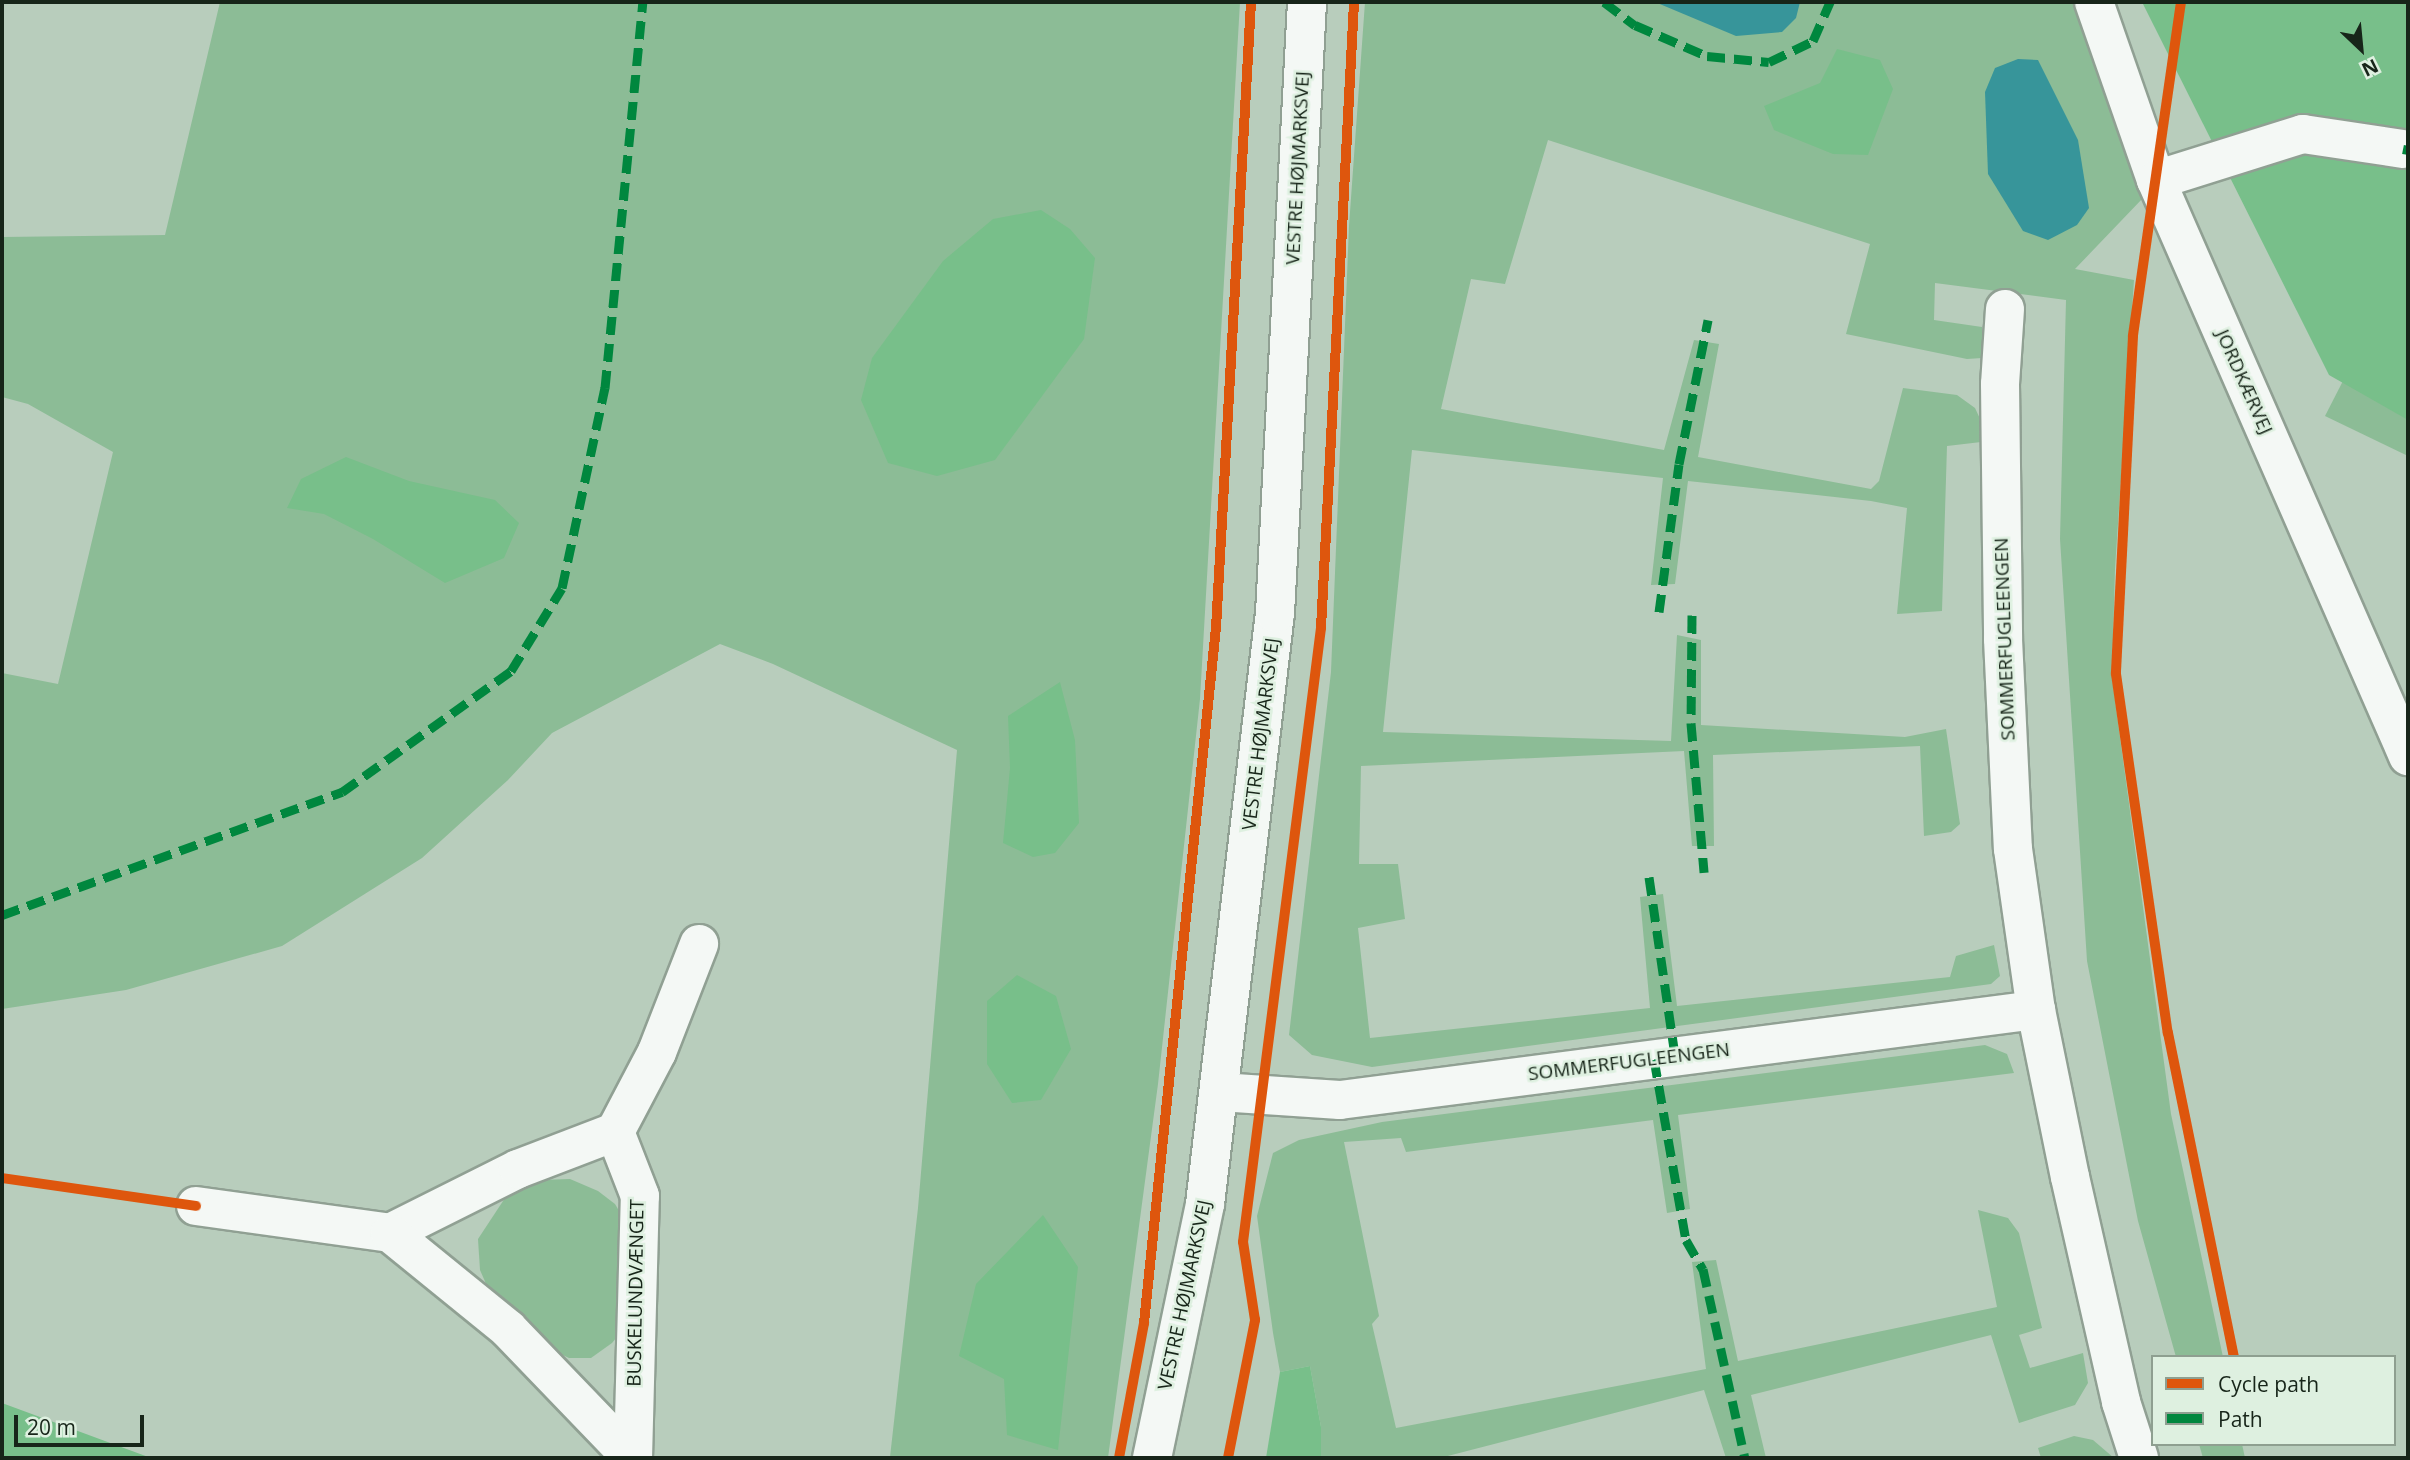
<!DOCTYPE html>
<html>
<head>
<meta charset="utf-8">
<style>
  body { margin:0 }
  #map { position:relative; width:2410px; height:1460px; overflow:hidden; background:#b8cdbc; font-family:"Open Sans",sans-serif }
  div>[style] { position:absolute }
  .green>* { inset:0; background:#8cbc96 }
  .forest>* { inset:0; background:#78bf8a }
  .water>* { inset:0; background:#37959a }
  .roads { filter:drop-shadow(2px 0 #90a093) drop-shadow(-2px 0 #90a093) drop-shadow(0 2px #90a093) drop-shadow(0 -2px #90a093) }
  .minor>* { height:38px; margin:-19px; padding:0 19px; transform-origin:19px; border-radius:19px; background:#f4f8f5 }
  .quiet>* { height:9px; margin-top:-4.5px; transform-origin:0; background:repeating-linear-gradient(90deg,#00873e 0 18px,transparent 0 27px) }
  .cycleway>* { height:10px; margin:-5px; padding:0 5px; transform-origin:5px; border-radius:5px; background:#de560d }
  span { translate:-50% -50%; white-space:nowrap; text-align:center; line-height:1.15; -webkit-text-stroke:5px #def0e0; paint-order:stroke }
  .street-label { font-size:19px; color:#172519 }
  .frame { position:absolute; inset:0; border:4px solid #172519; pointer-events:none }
  .legend { position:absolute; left:2151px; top:1355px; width:245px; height:91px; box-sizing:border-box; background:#def0e0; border:2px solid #8e9f90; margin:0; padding:9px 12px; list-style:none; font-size:21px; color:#172519 }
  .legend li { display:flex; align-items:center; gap:14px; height:35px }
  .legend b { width:35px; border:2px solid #8e9f90 }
  .north { position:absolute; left:2326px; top:14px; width:70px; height:70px; -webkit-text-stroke:5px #def0e0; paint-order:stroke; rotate:154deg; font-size:19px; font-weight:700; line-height:28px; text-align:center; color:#172519 }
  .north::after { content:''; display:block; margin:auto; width:24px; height:32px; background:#172519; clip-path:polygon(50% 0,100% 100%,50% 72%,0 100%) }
  .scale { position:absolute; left:14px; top:1415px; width:130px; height:32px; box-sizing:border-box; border:4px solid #172519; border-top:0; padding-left:9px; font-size:21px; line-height:24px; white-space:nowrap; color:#172519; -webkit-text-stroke:5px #def0e0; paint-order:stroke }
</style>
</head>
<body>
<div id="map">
  <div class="green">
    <i style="clip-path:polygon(220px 2px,1240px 2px,1200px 699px,1158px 1084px,1108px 1458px,887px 1458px,890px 1457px,918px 1208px,957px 750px,773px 664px,720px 644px,552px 733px,508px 780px,422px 858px,282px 946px,126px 990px,2px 1009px,2px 673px,58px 684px,113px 452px,28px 404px,2px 397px,2px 237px,165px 235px)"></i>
    <i style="clip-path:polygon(1365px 2px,2074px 2px,2143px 198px,2075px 269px,2134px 280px,2115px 569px,2112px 678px,2171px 1114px,2223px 1357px,2176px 1357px,2138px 1221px,2087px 961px,2060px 539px,2066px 300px,1935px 283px,1934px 320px,1982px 327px,1982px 358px,1967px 359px,1846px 334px,1870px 244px,1548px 140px,1505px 284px,1471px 279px,1441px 409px,1664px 450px,1694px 340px,1719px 344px,1698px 457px,1871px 489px,1879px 481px,1903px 388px,1957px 395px,1975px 408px,1982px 423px,1981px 442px,1947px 446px,1942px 611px,1897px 614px,1907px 508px,1871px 501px,1688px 481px,1675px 584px,1651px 585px,1663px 478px,1412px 450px,1383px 732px,1671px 741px,1677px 635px,1701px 640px,1701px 725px,1905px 737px,1946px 729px,1960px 824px,1951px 832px,1924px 836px,1920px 746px,1713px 755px,1714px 846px,1692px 846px,1684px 751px,1361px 766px,1359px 864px,1398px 864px,1405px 919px,1358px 928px,1370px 1038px,1650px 1008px,1640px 897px,1663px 894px,1677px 1006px,1950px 977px,1956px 956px,1994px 945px,2000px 976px,1991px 984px,1372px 1067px,1312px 1055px,1289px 1035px,1331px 672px,1349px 226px)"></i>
    <i style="clip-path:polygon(2408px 254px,2408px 456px,2325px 416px)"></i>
    <i style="clip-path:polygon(1985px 1045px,2007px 1054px,2014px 1073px,1678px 1115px,1690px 1209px,1667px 1213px,1653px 1120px,1406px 1152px,1401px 1138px,1344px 1142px,1379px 1316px,1372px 1324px,1396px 1428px,1706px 1369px,1692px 1262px,1716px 1260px,1738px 1361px,1997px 1307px,1978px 1210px,2008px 1218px,2019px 1233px,2042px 1328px,2019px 1335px,2030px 1368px,2083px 1353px,2088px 1383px,2075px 1405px,2019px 1423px,1991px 1335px,1751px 1395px,1766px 1458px,1726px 1458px,1704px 1390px,1440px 1458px,1321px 1458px,1321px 1427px,1310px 1366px,1280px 1372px,1273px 1333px,1257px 1216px,1273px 1153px,1299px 1140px,1382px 1122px)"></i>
    <i style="clip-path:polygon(570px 1179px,598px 1191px,615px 1204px,628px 1226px,626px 1326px,612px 1343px,591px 1358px,569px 1358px,546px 1347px,490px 1293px,480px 1270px,478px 1239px,507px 1195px,541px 1180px)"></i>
    <i style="clip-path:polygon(2074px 1436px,2093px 1440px,2114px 1458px,2041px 1458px,2038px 1448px)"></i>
    <i style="clip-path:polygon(2199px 1444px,2242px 1444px,2245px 1458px,2203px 1458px)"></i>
  </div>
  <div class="forest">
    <i style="clip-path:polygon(2142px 2px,2408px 2px,2408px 420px,2329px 375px)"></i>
    <i style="clip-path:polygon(1837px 49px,1880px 60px,1893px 89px,1868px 155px,1833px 154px,1774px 130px,1764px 106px,1820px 83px)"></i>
    <i style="clip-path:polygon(1041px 210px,1070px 229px,1095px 258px,1084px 339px,995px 460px,937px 476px,888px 463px,861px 400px,872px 358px,943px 261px,993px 219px)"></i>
    <i style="clip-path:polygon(346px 457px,409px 481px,495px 500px,519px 523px,504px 558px,445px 583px,373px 539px,324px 514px,287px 508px,301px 479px)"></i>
    <i style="clip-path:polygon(1060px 682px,1075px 740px,1079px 823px,1055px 853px,1033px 857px,1003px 843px,1010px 768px,1008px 716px)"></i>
    <i style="clip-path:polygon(1017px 975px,1056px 996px,1071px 1049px,1041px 1100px,1012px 1103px,987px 1064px,987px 1001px)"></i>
    <i style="clip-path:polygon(1043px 1215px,1078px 1267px,1058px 1450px,1007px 1435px,1004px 1379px,959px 1356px,976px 1284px)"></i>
    <i style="clip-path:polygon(1310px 1366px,1321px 1427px,1321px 1458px,1266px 1458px,1280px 1372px)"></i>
    <i style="clip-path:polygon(2px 1403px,151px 1458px,2px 1458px)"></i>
  </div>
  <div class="water">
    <i style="clip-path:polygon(1655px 2px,1800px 2px,1796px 18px,1782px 32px,1736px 36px)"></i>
    <i style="clip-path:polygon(2018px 59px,2038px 60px,2078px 140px,2089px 208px,2077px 225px,2048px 240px,2023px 231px,1988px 174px,1985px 92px,1995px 68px)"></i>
  </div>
  <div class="roads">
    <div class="minor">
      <i style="left:2094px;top:2px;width:188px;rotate:70.8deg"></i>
      <i style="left:2156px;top:180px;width:629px;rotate:66.37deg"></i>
      <i style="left:2156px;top:180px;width:154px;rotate:-17.4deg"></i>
      <i style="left:2303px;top:134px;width:101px;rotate:8.5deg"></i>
      <i style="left:2005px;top:309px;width:75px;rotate:93.8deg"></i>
      <i style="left:2000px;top:384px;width:255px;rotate:89.3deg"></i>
      <i style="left:2003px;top:639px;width:210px;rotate:87.3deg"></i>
      <i style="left:2013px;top:849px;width:163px;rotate:81.9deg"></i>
      <i style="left:2036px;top:1010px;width:170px;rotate:78.5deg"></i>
      <i style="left:2070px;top:1177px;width:231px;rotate:77.2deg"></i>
      <i style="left:2121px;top:1402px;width:59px;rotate:72.2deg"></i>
      <i style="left:1220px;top:1092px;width:120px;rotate:3.8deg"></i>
      <i style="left:1340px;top:1100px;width:702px;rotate:-7.37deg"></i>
      <i style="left:196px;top:1206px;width:196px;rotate:7.9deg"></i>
      <i style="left:390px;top:1233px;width:143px;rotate:-26.6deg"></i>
      <i style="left:518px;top:1169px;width:104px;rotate:-20.9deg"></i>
      <i style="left:390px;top:1233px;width:152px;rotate:39.1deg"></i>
      <i style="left:508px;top:1329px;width:179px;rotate:46.1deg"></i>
      <i style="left:633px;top:1458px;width:262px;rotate:-88.5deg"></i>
      <i style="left:640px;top:1196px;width:69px;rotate:-111.3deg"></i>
      <i style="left:615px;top:1132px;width:90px;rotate:-62.3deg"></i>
      <i style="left:657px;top:1052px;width:116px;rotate:-68.7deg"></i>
      <i style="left:1152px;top:1458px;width:259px;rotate:-78.2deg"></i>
      <i style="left:1205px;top:1204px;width:595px;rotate:-83.25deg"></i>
      <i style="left:1275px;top:613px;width:612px;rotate:-87deg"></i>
    </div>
  </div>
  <div class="quiet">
    <i style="left:1604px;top:2px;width:39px;rotate:37deg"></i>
    <i style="left:1635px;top:25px;width:78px;rotate:23.3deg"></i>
    <i style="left:1707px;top:56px;width:62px;rotate:5.5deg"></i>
    <i style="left:1769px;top:62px;width:49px;rotate:-25.5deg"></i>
    <i style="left:1813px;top:41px;width:43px;rotate:-66.4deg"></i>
    <i style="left:2403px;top:149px;width:5px;rotate:11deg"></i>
    <i style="left:1659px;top:612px;width:149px;rotate:-82.3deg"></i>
    <i style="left:1679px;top:464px;width:147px;rotate:-78.6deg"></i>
    <i style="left:1692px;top:615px;width:108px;rotate:90.5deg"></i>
    <i style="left:1691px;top:723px;width:150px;rotate:85deg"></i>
    <i style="left:1649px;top:877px;width:181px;rotate:81.7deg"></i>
    <i style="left:2px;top:915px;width:362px;rotate:-19.9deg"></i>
    <i style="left:342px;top:792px;width:208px;rotate:-35.6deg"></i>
    <i style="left:511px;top:671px;width:97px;rotate:-58.4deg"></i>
    <i style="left:562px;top:588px;width:205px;rotate:-77.9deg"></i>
    <i style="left:605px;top:388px;width:388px;rotate:-84.4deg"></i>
    <i style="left:1654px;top:1059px;width:184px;rotate:80deg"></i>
    <i style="left:1686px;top:1240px;width:34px;rotate:60deg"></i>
    <i style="left:1703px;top:1269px;width:194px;rotate:77.5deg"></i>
  </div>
  <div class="cycleway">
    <i style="left:2181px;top:2px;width:337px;rotate:98.2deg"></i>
    <i style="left:2133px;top:336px;width:338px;rotate:92.9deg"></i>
    <i style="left:2116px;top:674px;width:363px;rotate:81.8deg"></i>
    <i style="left:2168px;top:1033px;width:331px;rotate:78.5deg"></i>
    <i style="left:2px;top:1178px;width:196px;rotate:8.2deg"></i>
    <i style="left:1119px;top:1458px;width:137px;rotate:-79.5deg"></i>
    <i style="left:1144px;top:1323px;width:699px;rotate:-84.09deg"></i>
    <i style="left:1216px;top:628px;width:627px;rotate:-86.8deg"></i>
    <i style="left:1228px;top:1458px;width:141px;rotate:-78.9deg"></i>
    <i style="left:1255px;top:1320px;width:79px;rotate:-98.7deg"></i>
    <i style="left:1243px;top:1242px;width:619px;rotate:-82.76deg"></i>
    <i style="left:1321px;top:628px;width:627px;rotate:-86.98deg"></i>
  </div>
  <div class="street-label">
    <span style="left:1298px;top:168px;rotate:-87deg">VESTRE HØJMARKSVEJ</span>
    <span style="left:2244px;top:382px;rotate:66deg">JORDKÆRVEJ</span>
    <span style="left:2005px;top:639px;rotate:-92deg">SOMMERFUGLEENGEN</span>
    <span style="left:1261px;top:734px;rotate:-83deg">VESTRE HØJMARKSVEJ</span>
    <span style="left:1629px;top:1062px;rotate:-7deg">SOMMERFUGLEENGEN</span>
    <span style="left:636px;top:1293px;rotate:-89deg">BUSKELUNDVÆNGET</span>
    <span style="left:1185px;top:1295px;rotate:-78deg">VESTRE HØJMARKSVEJ</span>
  </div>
  <div class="frame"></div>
  <ul class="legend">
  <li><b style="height:9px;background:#de560d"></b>Cycle path</li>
  <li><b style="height:9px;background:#00873e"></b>Path</li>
  </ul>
  <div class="north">N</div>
  <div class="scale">20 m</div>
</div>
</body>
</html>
